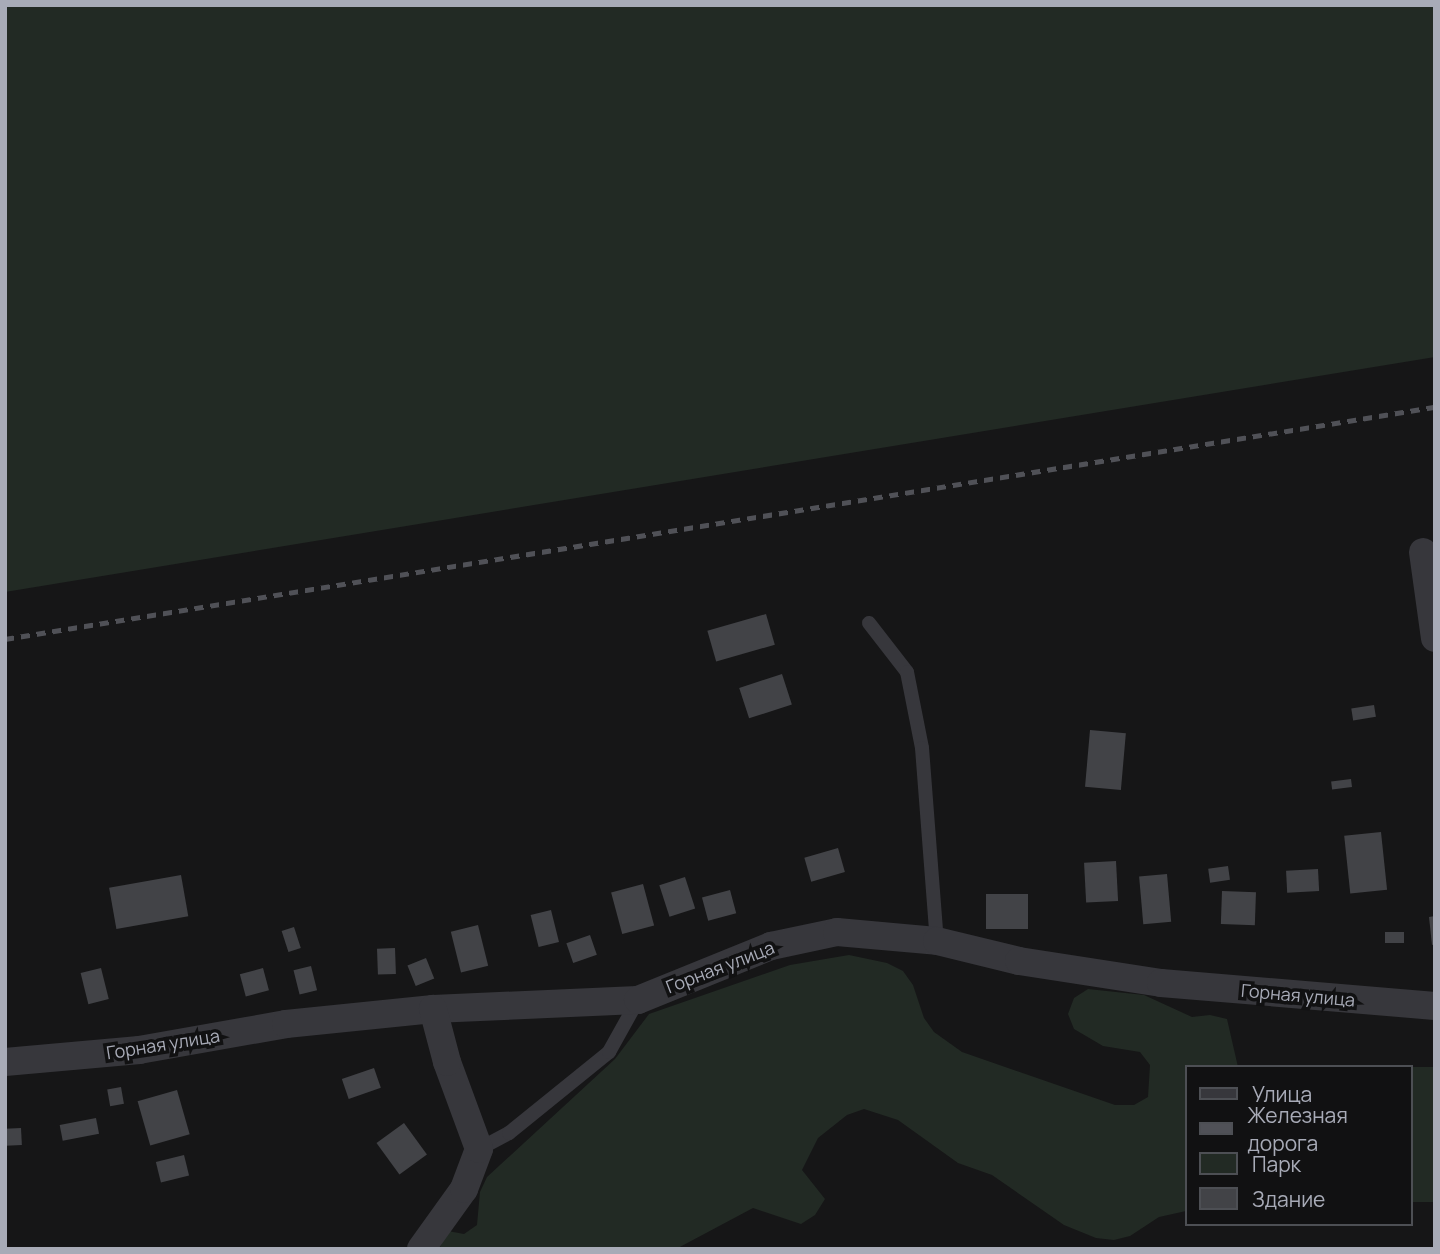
<!DOCTYPE html>
<html>
<head>
<meta charset="utf-8">
<style>
  body { margin:0 }
  #map { position:relative; width:1440px; height:1254px; overflow:hidden; background:#161617; font-family:Manrope,sans-serif }
  div>[style] { position:absolute }
  .green>* { inset:0; background:#222a24; transform-origin:0 0 }
  .building>* { inset:0; background:#424347; transform-origin:0 0 }
  .lane>* { height:14px; margin:-7px; padding:0 7px; transform-origin:7px; border-radius:7px; background:#37373c }
  .street>* { height:28px; margin:-14px; padding:0 14px; transform-origin:14px; border-radius:14px; background:#37373c }
  .rail>* { height:5px; margin-top:-2.5px; transform-origin:0; background:repeating-linear-gradient(90deg,#505157 0 9px,transparent 0 16px) }
  span { translate:-50% -50%; white-space:nowrap; text-align:center; line-height:1.15; -webkit-text-stroke:7px #111112; paint-order:stroke }
  .street-label { font-size:18px; color:#a8abb7 }
  .frame { position:absolute; inset:0; border:7px solid #a8abb7; pointer-events:none }
  .legend { position:absolute; left:1185px; top:1065px; width:228px; height:161px; box-sizing:border-box; background:#111112; border:2px solid #4d4f54; margin:0; padding:9px 12px; list-style:none; font-size:21px; color:#a8abb7 }
  .legend li { display:flex; align-items:center; gap:14px; height:35px }
  .legend b { width:35px; border:2px solid #4d4f54 }
</style>
</head>
<body>
<div id="map">
  <div class="green">
    <i style="clip-path:polygon(5px 5px,1435px 5px,1435px 357px,5px 592px)"></i>
    <i style="clip-path:polygon(849px 955px,887px 963px,903px 971px,913px 985px,924px 1018px,934px 1032px,962px 1052px,1115px 1105px,1134px 1105px,1148px 1097px,1150px 1065px,1140px 1052px,1103px 1046px,1074px 1029px,1068px 1014px,1074px 998px,1088px 989px,1144px 995px,1192px 1017px,1210px 1015px,1227px 1019px,1238px 1067px,1186px 1067px,1186px 1211px,1159px 1217px,1130px 1236px,1114px 1240px,1096px 1238px,1064px 1225px,992px 1175px,958px 1163px,898px 1120px,864px 1109px,847px 1115px,818px 1138px,802px 1170px,825px 1199px,815px 1215px,801px 1224px,753px 1208px,676px 1249px,439px 1249px,448px 1231px,464px 1234px,477px 1225px,480px 1192px,487px 1177px,615px 1059px,649px 1014px,790px 965px)"></i>
    <i style="left:1435px;top:1067px;width:135px;height:26px;rotate:90deg"></i>
  </div>
  <div class="building">
    <i style="left:766px;top:614px;width:32px;height:61px;rotate:74deg"></i>
    <i style="left:782px;top:674px;width:32px;height:45px;rotate:72deg"></i>
    <i style="left:1374px;top:705px;width:12px;height:23px;rotate:81deg"></i>
    <i style="left:1090px;top:730px;width:36px;height:57px;rotate:5deg"></i>
    <i style="left:1351px;top:779px;width:8px;height:20px;rotate:83deg"></i>
    <i style="left:1381px;top:832px;width:58px;height:37px;rotate:84deg"></i>
    <i style="left:838px;top:848px;width:25px;height:35px;rotate:74deg"></i>
    <i style="left:1116px;top:861px;width:40px;height:32px;rotate:87deg"></i>
    <i style="left:1228px;top:866px;width:14px;height:20px;rotate:82deg"></i>
    <i style="left:1318px;top:869px;width:22px;height:32px;rotate:87deg"></i>
    <i style="left:1167px;top:874px;width:48px;height:28px;rotate:85deg"></i>
    <i style="left:181px;top:875px;width:42px;height:73px;rotate:80deg"></i>
    <i style="left:685px;top:877px;width:33px;height:27px;rotate:72deg"></i>
    <i style="left:643px;top:884px;width:43px;height:33px;rotate:75deg"></i>
    <i style="left:730px;top:890px;width:24px;height:29px;rotate:75deg"></i>
    <i style="left:1222px;top:891px;width:34px;height:33px;rotate:2deg"></i>
    <i style="left:986px;top:894px;width:42px;height:35px"></i>
    <i style="left:551px;top:910px;width:33px;height:21px;rotate:76deg"></i>
    <i style="clip-path:polygon(1435px 916px,1435px 944px,1432px 945px,1429px 917px)"></i>
    <i style="left:478px;top:925px;width:42px;height:28px;rotate:76deg"></i>
    <i style="left:294px;top:927px;width:22px;height:13px;rotate:72deg"></i>
    <i style="left:1385px;top:932px;width:19px;height:11px"></i>
    <i style="left:590px;top:935px;width:21px;height:25px;rotate:71deg"></i>
    <i style="left:395px;top:948px;width:26px;height:18px;rotate:88deg"></i>
    <i style="left:426px;top:958px;width:22px;height:20px;rotate:68deg"></i>
    <i style="left:311px;top:966px;width:25px;height:18px;rotate:76deg"></i>
    <i style="left:101px;top:968px;width:32px;height:21px;rotate:76deg"></i>
    <i style="left:263px;top:968px;width:23px;height:24px;rotate:75deg"></i>
    <i style="left:374px;top:1068px;width:21px;height:34px;rotate:71deg"></i>
    <i style="left:121px;top:1087px;width:17px;height:14px;rotate:80deg"></i>
    <i style="left:177px;top:1090px;width:46px;height:41px;rotate:74deg"></i>
    <i style="left:96px;top:1118px;width:16px;height:37px;rotate:79deg"></i>
    <i style="left:404px;top:1123px;width:39px;height:34px;rotate:54deg"></i>
    <i style="left:21px;top:1128px;width:17px;height:16px;rotate:87deg"></i>
    <i style="left:184px;top:1155px;width:21px;height:29px;rotate:76deg"></i>
  </div>
  <div class="lane">
    <i style="left:869px;top:623px;width:62px;rotate:52.2deg"></i>
    <i style="left:907px;top:672px;width:77px;rotate:78.8deg"></i>
    <i style="left:922px;top:748px;width:194px;rotate:85.6deg"></i>
    <i style="left:479px;top:1149px;width:34px;rotate:-28deg"></i>
    <i style="left:509px;top:1133px;width:129px;rotate:-39deg"></i>
    <i style="left:609px;top:1052px;width:60px;rotate:-60.9deg"></i>
  </div>
  <div class="street">
    <i style="left:1423px;top:552px;width:87px;rotate:82.1deg"></i>
    <i style="left:5px;top:1062px;width:135px;rotate:-5.1deg"></i>
    <i style="left:139px;top:1050px;width:149px;rotate:-10deg"></i>
    <i style="left:286px;top:1024px;width:148px;rotate:-5.8deg"></i>
    <i style="left:433px;top:1009px;width:205px;rotate:-2.5deg"></i>
    <i style="left:638px;top:1000px;width:144px;rotate:-22.1deg"></i>
    <i style="left:771px;top:946px;width:67px;rotate:-12deg"></i>
    <i style="left:837px;top:932px;width:100px;rotate:5.1deg"></i>
    <i style="left:937px;top:941px;width:84px;rotate:13.7deg"></i>
    <i style="left:1019px;top:961px;width:144px;rotate:8.8deg"></i>
    <i style="left:1161px;top:983px;width:275px;rotate:4.8deg"></i>
    <i style="left:421px;top:1249px;width:74px;rotate:-54.4deg"></i>
    <i style="left:464px;top:1189px;width:43px;rotate:-69.4deg"></i>
    <i style="left:479px;top:1149px;width:93px;rotate:-110.2deg"></i>
    <i style="left:447px;top:1062px;width:55px;rotate:-104.8deg"></i>
  </div>
  <div class="rail">
    <i style="left:5px;top:639px;width:1449px;rotate:-9.22deg"></i>
  </div>
  <div class="street-label">
    <span style="left:720px;top:967px;rotate:-21deg">Горная улица</span>
    <span style="left:1298px;top:995px;rotate:5deg">Горная улица</span>
    <span style="left:163px;top:1044px;rotate:-9deg">Горная улица</span>
  </div>
  <div class="frame"></div>
  <ul class="legend">
  <li><b style="height:9px;background:#37373c"></b>Улица</li>
  <li><b style="height:9px;background:#505157"></b>Железная дорога</li>
  <li><b style="height:19px;background:#222a24"></b>Парк</li>
  <li><b style="height:19px;background:#424347"></b>Здание</li>
  </ul>
</div>
</body>
</html>
